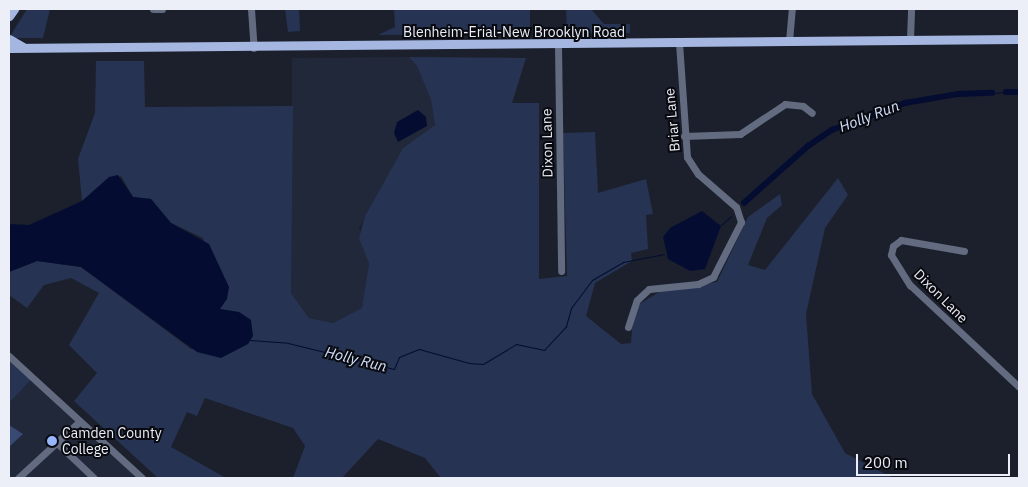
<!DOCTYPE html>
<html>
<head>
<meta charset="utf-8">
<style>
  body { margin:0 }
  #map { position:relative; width:1028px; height:487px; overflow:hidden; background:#1b202c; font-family:"IBM Plex Sans",sans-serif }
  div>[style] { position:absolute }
  .built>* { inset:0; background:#21283a }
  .green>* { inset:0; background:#263352 }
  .water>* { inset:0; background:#040d31 }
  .stream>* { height:1px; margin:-0.5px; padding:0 0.5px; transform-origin:0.5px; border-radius:0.5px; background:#040d31 }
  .canal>* { height:5.5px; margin:-2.75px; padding:0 2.75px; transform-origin:2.75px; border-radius:2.75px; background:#040d31 }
  .building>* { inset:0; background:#384a73 }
  .minor>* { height:7px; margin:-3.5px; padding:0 3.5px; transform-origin:3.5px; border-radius:3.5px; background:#626b7f }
  .major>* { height:9px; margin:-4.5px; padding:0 4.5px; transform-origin:4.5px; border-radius:4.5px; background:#a5b7e1 }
  .dots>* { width:14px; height:14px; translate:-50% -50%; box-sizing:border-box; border:2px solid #080a0f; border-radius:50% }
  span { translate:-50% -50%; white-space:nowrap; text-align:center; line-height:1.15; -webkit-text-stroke:4px #080a0f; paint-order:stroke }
  .street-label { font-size:14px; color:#eceff8 }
  .poi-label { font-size:14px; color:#eceff8 }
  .left { translate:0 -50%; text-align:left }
  .water-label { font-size:15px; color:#d4e1fd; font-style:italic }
  .frame { position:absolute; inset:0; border:10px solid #eceff8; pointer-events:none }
  .scale { position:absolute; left:856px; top:454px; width:154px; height:22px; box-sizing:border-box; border:2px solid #eceff8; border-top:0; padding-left:6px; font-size:15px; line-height:18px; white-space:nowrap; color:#eceff8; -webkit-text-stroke:4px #080a0f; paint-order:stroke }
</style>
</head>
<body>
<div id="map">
  <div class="built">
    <i style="clip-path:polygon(409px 57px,417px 66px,431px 100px,435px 125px,403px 148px,359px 228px,369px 263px,362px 309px,333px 323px,309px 318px,291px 293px,292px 58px)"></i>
    <i style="clip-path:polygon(31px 380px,137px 478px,9px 478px,9px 403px)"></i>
  </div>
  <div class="green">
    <i style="clip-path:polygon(27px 9px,50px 9px,43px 38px,9px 38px)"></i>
    <i style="clip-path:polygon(285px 9px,299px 9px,300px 31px,288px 32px)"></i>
    <i style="clip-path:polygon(394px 9px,530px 9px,530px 34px,378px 35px,395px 27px)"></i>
    <i style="clip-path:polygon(566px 9px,591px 9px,604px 24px,630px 24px,630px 33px,567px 33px)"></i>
    <i style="clip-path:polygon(409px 57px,526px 58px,512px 103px,539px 103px,539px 279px,567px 276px,563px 133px,595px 132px,598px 193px,646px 179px,653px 214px,646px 215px,648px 249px,631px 253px,632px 261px,595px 283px,586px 316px,621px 344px,631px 343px,634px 307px,663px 290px,717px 282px,748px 217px,780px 194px,782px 205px,767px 218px,748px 265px,765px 270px,838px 178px,848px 195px,825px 228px,806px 314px,812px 394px,845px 453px,893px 478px,441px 478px,425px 458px,378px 439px,342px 478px,293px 478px,305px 446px,293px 428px,205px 398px,197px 416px,187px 412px,171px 447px,226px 478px,158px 478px,74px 401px,97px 373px,69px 345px,99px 293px,71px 278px,44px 285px,27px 308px,9px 295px,9px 272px,37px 261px,81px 267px,191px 349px,249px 318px,220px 309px,203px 238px,171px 223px,151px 199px,133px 197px,121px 176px,82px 201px,78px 159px,95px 113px,96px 61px,144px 61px,145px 107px,293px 106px,291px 293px,309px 318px,333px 323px,362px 308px,369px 263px,359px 238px,365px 216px,403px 148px,435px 125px,431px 100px,417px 66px)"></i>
    <i style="clip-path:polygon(9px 361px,31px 380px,9px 403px)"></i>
  </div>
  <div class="water">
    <i style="clip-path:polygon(418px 110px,426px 117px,427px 126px,398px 142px,394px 133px,397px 122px)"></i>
    <i style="clip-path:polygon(118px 175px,133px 197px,151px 199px,171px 223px,209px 244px,229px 287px,227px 299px,220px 309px,239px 312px,251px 320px,253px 336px,248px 344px,221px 358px,197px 352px,81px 267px,37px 261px,9px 272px,9px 224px,29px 225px,82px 201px,109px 177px)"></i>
    <i style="clip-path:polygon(702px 211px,721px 226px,705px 269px,690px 271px,668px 259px,663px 237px,670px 228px)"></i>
  </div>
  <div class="stream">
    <i style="left:992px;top:93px;width:14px;rotate:-4deg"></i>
    <i style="left:721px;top:225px;width:13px;rotate:-42deg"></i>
    <i style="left:249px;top:340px;width:39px;rotate:4deg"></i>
    <i style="left:288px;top:343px;width:109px;rotate:13.8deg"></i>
    <i style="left:394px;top:369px;width:13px;rotate:-67deg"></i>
    <i style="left:399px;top:357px;width:22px;rotate:-22deg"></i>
    <i style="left:419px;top:349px;width:52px;rotate:15.6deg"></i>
    <i style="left:469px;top:363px;width:14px;rotate:4deg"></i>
    <i style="left:483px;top:364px;width:39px;rotate:-31deg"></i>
    <i style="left:516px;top:344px;width:29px;rotate:12deg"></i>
    <i style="left:544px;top:350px;width:33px;rotate:-47deg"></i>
    <i style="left:566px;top:326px;width:19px;rotate:-74deg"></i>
    <i style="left:571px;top:308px;width:35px;rotate:-53deg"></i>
    <i style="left:592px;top:280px;width:36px;rotate:-30deg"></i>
    <i style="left:623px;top:262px;width:42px;rotate:-11deg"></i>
  </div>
  <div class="canal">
    <i style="left:1006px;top:92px;width:13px"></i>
    <i style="left:744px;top:203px;width:86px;rotate:-41.7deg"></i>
    <i style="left:808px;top:146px;width:29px;rotate:-34deg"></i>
    <i style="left:832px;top:130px;width:78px;rotate:-20.3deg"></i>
    <i style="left:905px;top:103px;width:54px;rotate:-9.6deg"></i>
    <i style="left:958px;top:94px;width:34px;rotate:-2deg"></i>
  </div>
  <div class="building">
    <i style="clip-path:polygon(9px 425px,23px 434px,9px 447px)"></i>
  </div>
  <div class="minor">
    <i style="left:153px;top:9px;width:9px"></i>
    <i style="left:251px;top:9px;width:39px;rotate:86deg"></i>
    <i style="left:910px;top:40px;width:31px;rotate:-88deg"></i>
    <i style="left:789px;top:41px;width:32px;rotate:-85deg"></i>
    <i style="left:558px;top:45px;width:226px;rotate:89.2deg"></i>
    <i style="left:684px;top:136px;width:56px;rotate:-2deg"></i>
    <i style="left:740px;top:134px;width:54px;rotate:-33.7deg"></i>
    <i style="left:785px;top:104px;width:18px;rotate:6deg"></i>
    <i style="left:803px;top:106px;width:11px;rotate:38deg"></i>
    <i style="left:964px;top:251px;width:64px;rotate:-170.1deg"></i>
    <i style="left:901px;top:240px;width:10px;rotate:143deg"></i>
    <i style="left:893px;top:246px;width:9px;rotate:103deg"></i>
    <i style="left:891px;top:255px;width:36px;rotate:58deg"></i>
    <i style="left:910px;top:285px;width:149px;rotate:43.1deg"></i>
    <i style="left:628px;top:327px;width:28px;rotate:-72deg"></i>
    <i style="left:637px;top:300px;width:16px;rotate:-43deg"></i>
    <i style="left:649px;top:289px;width:49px;rotate:-5.8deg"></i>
    <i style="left:698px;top:284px;width:17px;rotate:-25deg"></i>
    <i style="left:713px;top:277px;width:62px;rotate:-63deg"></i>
    <i style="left:741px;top:222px;width:16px;rotate:-108deg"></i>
    <i style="left:736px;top:207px;width:50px;rotate:-139deg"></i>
    <i style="left:698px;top:174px;width:20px;rotate:-123deg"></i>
    <i style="left:687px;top:157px;width:113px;rotate:-94deg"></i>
    <i style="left:9px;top:356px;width:180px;rotate:42.5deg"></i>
    <i style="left:56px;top:442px;width:52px;rotate:43.5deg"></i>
    <i style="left:18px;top:478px;width:84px;rotate:-42.6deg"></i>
  </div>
  <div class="major">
    <i style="left:9px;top:16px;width:9px;rotate:-54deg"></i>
    <i style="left:9px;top:39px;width:16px;rotate:30deg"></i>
    <i style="left:9px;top:48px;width:1010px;rotate:-0.51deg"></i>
  </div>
  <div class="dots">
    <i style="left:52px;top:441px;background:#97b6fd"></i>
  </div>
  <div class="street-label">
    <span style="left:514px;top:32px">Blenheim-Erial-New Brooklyn Road</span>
    <span style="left:672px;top:120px;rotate:-95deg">Briar Lane</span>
    <span style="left:547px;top:143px;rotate:-91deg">Dixon Lane</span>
    <span style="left:941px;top:296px;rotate:45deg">Dixon Lane</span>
  </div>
  <div class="poi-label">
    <span class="left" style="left:62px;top:441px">Camden County<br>College</span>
  </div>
  <div class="water-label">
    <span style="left:869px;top:116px;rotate:-21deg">Holly Run</span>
    <span style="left:356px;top:359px;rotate:14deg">Holly Run</span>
  </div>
  <div class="frame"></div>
  <div class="scale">200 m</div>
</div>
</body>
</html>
